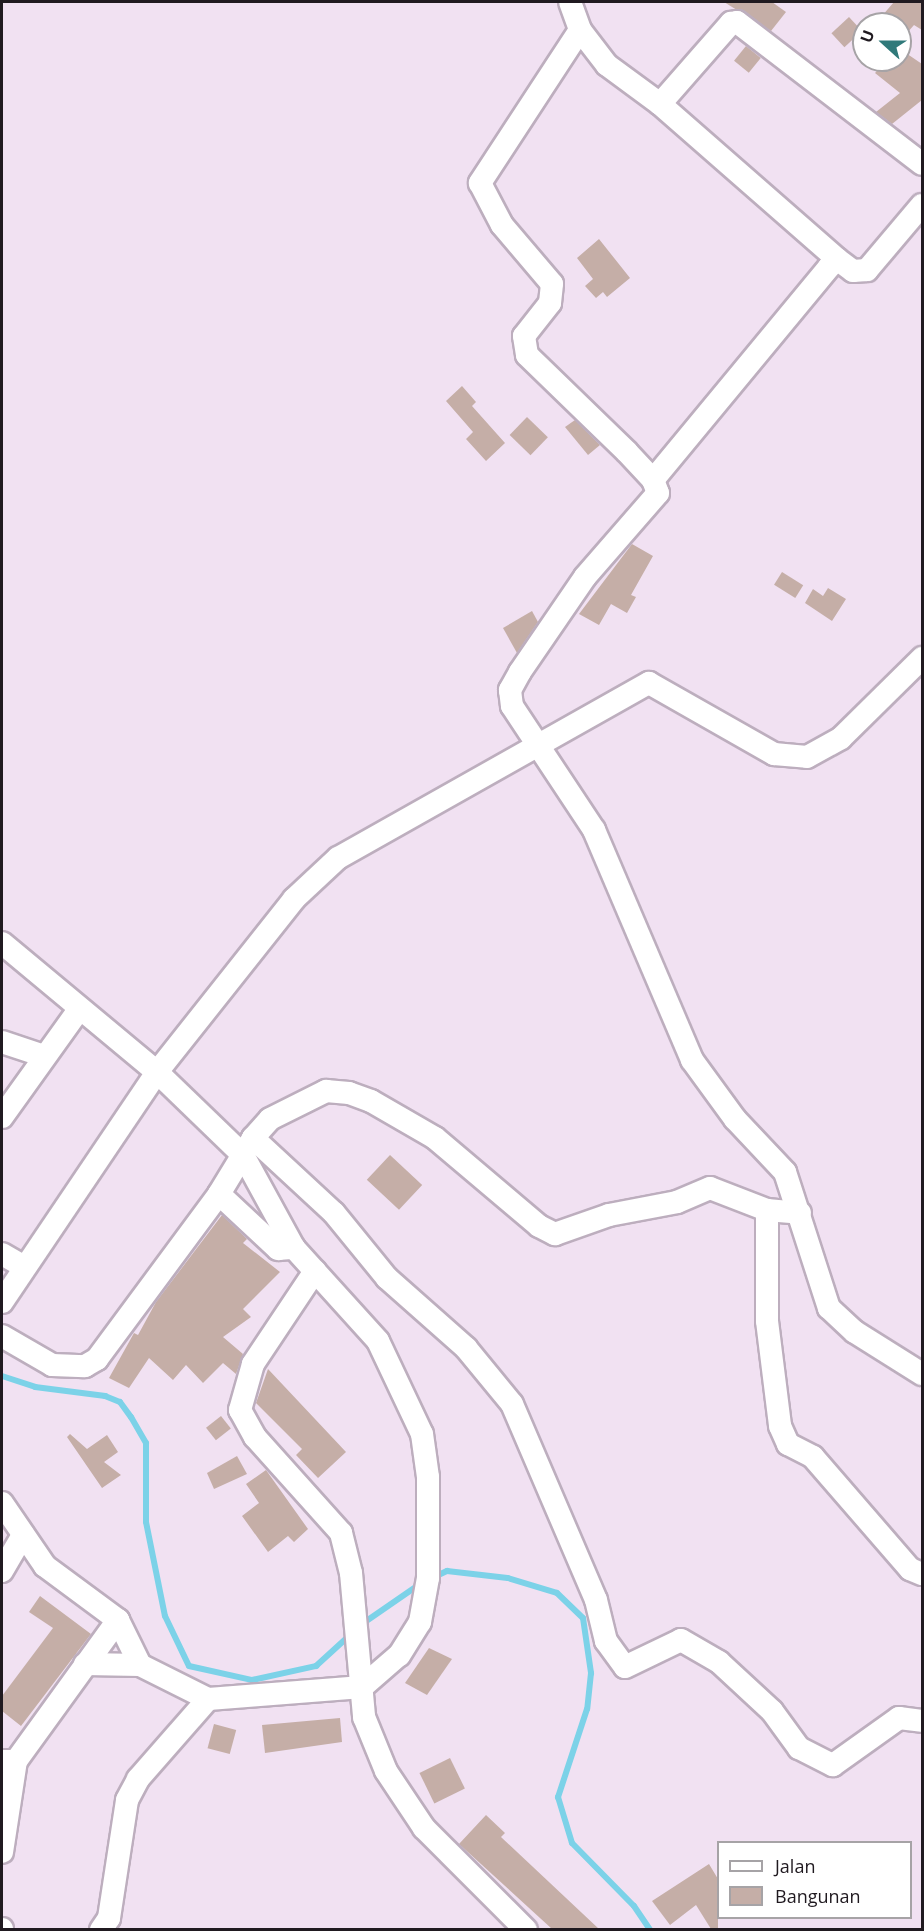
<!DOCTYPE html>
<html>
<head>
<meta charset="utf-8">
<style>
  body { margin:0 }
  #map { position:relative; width:924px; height:1931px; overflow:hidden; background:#f1e1f2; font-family:"Open Sans",sans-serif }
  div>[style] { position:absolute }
  .stream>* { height:6px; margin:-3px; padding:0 3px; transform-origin:3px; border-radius:3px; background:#7cd2e8 }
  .building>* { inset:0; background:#c5aea7; transform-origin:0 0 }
  .roads { filter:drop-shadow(2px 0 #bdaebe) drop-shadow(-2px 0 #bdaebe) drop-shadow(0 2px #bdaebe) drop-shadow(0 -2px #bdaebe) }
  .minor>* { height:22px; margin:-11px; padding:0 11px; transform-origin:11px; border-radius:11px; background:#fff }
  span { translate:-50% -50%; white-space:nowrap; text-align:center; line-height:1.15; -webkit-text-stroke:5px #fff; paint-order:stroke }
  .frame { position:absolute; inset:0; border:3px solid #201a20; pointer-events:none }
  .legend { position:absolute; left:717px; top:1841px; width:195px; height:78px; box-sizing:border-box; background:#fff; border:2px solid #a6a3a6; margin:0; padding:8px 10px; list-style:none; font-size:18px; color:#201a20 }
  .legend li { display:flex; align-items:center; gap:12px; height:30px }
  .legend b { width:30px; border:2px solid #a6a3a6 }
  .north { position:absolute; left:852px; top:12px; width:60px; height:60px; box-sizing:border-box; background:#fff; border:2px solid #a6a3a6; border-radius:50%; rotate:291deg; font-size:16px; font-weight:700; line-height:24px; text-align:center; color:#201a20 }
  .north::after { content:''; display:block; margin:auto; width:21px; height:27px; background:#30797a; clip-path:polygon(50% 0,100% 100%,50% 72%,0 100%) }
</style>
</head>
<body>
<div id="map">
  <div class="stream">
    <i style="left:2px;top:1376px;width:35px;rotate:18deg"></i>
    <i style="left:35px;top:1387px;width:71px;rotate:7.3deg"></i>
    <i style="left:105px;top:1396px;width:16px;rotate:22deg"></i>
    <i style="left:120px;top:1402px;width:19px;rotate:54deg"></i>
    <i style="left:131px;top:1417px;width:30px;rotate:60deg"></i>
    <i style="left:146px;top:1443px;width:79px;rotate:90deg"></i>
    <i style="left:146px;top:1522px;width:96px;rotate:78.6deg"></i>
    <i style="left:165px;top:1616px;width:55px;rotate:64.4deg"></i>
    <i style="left:189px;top:1666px;width:65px;rotate:12.5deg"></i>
    <i style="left:252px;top:1680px;width:66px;rotate:-12.3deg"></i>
    <i style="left:316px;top:1666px;width:46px;rotate:-42.4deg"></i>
    <i style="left:432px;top:1578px;width:17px;rotate:-25deg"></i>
    <i style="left:447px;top:1571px;width:61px;rotate:6.5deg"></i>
    <i style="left:508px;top:1578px;width:51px;rotate:17deg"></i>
    <i style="left:557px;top:1593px;width:36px;rotate:44deg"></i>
    <i style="left:583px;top:1618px;width:56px;rotate:81.7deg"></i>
    <i style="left:591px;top:1673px;width:36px;rotate:96deg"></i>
    <i style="left:587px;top:1709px;width:93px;rotate:108.2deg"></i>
    <i style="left:558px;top:1797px;width:48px;rotate:73.1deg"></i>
    <i style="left:572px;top:1843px;width:88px;rotate:45.5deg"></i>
    <i style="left:634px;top:1906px;width:29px;rotate:56deg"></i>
    <i style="left:362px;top:1624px;width:70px;rotate:-34.6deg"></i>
  </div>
  <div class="building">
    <i style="clip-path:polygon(724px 2px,772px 2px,786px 12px,771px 31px)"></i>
    <i style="clip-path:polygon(894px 2px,922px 2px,922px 30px,914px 25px,900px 41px,900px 24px,875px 24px)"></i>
    <i style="left:849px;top:17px;width:19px;height:24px;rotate:47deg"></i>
    <i style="left:746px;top:46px;width:19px;height:19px;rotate:39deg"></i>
    <i style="clip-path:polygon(900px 49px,922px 64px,922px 100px,892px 124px,876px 112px,900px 93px,875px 73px,887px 60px,900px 60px)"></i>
    <i style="clip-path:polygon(599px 239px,630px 278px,607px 297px,603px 292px,596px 298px,585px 286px,593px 279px,577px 258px)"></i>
    <i style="clip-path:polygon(462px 386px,476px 402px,472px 406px,505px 443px,486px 461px,466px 439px,473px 432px,446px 401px)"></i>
    <i style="left:527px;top:417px;width:29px;height:25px;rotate:44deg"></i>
    <i style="clip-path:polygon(575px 420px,600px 445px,588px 455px,565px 427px)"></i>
    <i style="clip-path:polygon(632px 544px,653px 556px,631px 595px,636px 597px,627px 613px,611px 604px,599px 625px,579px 614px)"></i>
    <i style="left:782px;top:572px;width:25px;height:15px;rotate:32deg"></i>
    <i style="clip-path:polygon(828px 588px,846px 599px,832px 621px,805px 603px,813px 589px,823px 596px)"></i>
    <i style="clip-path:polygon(532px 611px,538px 622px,517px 653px,503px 628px)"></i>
    <i style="left:390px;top:1155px;width:44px;height:34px;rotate:43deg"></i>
    <i style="clip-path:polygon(222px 1215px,247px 1239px,243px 1243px,280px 1272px,243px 1309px,251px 1317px,223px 1337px,243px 1354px,236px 1374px,223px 1363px,203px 1383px,186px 1365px,173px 1380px,149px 1358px,129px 1388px,109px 1378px,134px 1333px,138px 1335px,156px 1302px)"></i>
    <i style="clip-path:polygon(268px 1369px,346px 1452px,318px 1478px,296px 1455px,302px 1449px,256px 1403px)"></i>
    <i style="left:221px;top:1416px;width:16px;height:19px;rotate:52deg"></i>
    <i style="clip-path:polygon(70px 1434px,87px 1449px,107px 1435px,118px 1452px,104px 1462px,121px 1475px,102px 1488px,67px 1437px)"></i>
    <i style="clip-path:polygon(237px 1456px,247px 1474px,214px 1489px,207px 1473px)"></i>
    <i style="clip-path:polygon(266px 1470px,308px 1529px,294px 1542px,288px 1536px,268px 1552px,242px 1516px,259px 1503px,246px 1484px)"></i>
    <i style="clip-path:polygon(40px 1596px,91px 1634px,21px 1726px,2px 1711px,2px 1696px,53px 1628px,29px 1612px)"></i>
    <i style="clip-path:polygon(429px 1648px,452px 1659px,427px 1695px,405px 1683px)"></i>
    <i style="clip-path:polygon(340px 1718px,342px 1742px,265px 1753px,262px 1725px)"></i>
    <i style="left:214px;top:1724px;width:23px;height:25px;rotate:15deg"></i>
    <i style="left:450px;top:1758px;width:34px;height:34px;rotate:64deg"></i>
    <i style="clip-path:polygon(486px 1815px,505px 1833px,501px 1837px,599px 1929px,552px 1929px,459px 1844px)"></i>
    <i style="clip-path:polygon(709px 1864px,718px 1879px,718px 1929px,711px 1929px,696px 1905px,670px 1925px,652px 1901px)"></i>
  </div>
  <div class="roads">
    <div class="minor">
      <i style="left:570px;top:2px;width:30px;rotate:70deg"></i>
      <i style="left:580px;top:30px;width:183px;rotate:123.2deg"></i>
      <i style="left:480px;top:183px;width:47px;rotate:62.4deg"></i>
      <i style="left:502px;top:225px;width:77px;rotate:49.7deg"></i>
      <i style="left:552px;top:284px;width:19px;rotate:96deg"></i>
      <i style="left:550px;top:303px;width:42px;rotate:128.2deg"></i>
      <i style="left:524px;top:336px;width:19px;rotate:81deg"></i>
      <i style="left:527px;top:355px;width:139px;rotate:44.1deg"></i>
      <i style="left:627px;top:452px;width:38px;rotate:47deg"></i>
      <i style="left:653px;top:480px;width:14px;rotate:69deg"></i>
      <i style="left:658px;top:493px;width:111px;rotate:131deg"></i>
      <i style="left:585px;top:577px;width:115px;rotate:124.4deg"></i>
      <i style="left:520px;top:672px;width:21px;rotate:119deg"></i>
      <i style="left:510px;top:690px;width:16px;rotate:83deg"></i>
      <i style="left:512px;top:706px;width:149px;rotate:56.5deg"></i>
      <i style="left:594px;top:830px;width:250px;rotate:66.9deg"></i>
      <i style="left:692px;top:1060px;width:73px;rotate:53.9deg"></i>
      <i style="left:735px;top:1119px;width:73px;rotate:46.7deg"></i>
      <i style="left:785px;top:1172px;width:143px;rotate:72.1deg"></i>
      <i style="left:829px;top:1308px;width:35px;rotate:43deg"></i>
      <i style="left:855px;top:1332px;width:79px;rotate:32.1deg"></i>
      <i style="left:580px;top:30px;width:44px;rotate:52.4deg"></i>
      <i style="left:607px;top:65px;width:66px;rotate:36.3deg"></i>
      <i style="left:660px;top:104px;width:108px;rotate:-48.8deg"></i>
      <i style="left:731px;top:23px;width:6px;rotate:-9deg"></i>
      <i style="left:737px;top:22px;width:233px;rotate:37.5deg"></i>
      <i style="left:660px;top:104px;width:235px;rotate:41.2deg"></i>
      <i style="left:653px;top:480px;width:276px;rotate:-50.4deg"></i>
      <i style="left:829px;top:267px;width:11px;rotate:-45deg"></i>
      <i style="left:837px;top:259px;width:20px;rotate:37deg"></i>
      <i style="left:853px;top:271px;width:14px;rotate:-4deg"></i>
      <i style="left:867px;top:270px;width:85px;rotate:-49.8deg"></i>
      <i style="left:2px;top:943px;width:202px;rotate:39.8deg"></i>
      <i style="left:157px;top:1072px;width:120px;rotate:44deg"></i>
      <i style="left:243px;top:1155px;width:106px;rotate:61.3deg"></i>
      <i style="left:294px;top:1248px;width:125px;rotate:47.9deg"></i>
      <i style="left:378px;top:1341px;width:103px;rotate:64.7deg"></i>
      <i style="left:422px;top:1434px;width:43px;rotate:82.1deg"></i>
      <i style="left:428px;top:1477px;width:101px;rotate:90deg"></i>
      <i style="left:428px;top:1578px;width:45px;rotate:100.3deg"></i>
      <i style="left:420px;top:1622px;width:39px;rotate:122deg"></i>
      <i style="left:399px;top:1655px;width:49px;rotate:139.1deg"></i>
      <i style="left:362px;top:1687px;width:154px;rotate:175.5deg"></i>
      <i style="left:208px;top:1699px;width:76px;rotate:-153.4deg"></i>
      <i style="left:140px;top:1665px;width:55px;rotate:-179deg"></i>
      <i style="left:2px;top:1042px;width:44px;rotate:18.4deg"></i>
      <i style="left:2px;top:1117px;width:130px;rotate:-54.4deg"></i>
      <i style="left:253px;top:1138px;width:110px;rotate:42.8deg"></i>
      <i style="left:334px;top:1213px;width:84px;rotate:50.8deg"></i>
      <i style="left:387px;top:1278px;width:106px;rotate:41.5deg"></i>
      <i style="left:466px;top:1348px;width:72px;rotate:50.6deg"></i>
      <i style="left:512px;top:1404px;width:213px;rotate:66.8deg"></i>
      <i style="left:596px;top:1600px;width:42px;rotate:76.3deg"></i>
      <i style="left:606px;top:1641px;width:32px;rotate:54deg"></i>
      <i style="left:625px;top:1667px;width:62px;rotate:-25.7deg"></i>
      <i style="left:681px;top:1640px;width:44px;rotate:30.1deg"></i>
      <i style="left:719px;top:1662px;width:72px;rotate:42.8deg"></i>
      <i style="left:772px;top:1711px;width:46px;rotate:53.9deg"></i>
      <i style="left:799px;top:1748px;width:38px;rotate:27deg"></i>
      <i style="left:833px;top:1765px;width:81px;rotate:-35.5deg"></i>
      <i style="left:899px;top:1718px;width:23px;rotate:7deg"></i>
      <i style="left:219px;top:1194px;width:81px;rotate:43deg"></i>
      <i style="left:278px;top:1249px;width:16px;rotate:-4deg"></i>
      <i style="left:767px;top:1210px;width:111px;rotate:90deg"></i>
      <i style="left:767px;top:1321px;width:106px;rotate:82.9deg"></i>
      <i style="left:780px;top:1426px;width:20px;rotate:66deg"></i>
      <i style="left:788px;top:1444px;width:28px;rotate:27deg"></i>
      <i style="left:813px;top:1457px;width:148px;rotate:49.1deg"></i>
      <i style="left:910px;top:1569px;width:13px;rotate:23deg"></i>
      <i style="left:2px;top:1254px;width:24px;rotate:30deg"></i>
      <i style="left:315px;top:1271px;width:112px;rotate:123.7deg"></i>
      <i style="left:253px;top:1364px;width:48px;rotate:105.8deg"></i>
      <i style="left:240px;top:1410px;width:31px;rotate:61deg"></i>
      <i style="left:255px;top:1437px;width:129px;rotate:48.1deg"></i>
      <i style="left:341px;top:1533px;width:41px;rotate:76deg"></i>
      <i style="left:351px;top:1573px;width:145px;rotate:84.8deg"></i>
      <i style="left:364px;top:1717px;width:58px;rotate:67.8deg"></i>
      <i style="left:386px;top:1771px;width:69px;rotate:56.3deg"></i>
      <i style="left:424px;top:1828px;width:144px;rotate:45deg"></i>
      <i style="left:2px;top:1302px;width:277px;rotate:-56deg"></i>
      <i style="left:157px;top:1072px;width:221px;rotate:-51.6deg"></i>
      <i style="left:294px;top:899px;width:60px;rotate:-43deg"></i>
      <i style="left:338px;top:858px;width:357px;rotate:-29.4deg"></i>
      <i style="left:649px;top:683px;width:144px;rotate:29.6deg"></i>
      <i style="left:774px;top:754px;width:33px;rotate:5deg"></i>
      <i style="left:807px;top:757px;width:39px;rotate:-29deg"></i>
      <i style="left:841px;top:738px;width:114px;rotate:-44.6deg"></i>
      <i style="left:2px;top:1336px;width:58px;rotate:30.1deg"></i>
      <i style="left:52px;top:1365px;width:33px;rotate:2deg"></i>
      <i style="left:85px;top:1366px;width:14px;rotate:-30deg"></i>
      <i style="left:97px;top:1359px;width:205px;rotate:-53.5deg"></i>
      <i style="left:219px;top:1194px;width:66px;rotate:-58.7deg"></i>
      <i style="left:253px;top:1138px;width:25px;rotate:-48deg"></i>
      <i style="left:270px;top:1119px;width:63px;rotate:-26.6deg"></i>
      <i style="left:326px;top:1091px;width:23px;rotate:5deg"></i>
      <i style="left:349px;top:1093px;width:23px;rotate:20deg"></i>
      <i style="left:371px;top:1101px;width:74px;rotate:30deg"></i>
      <i style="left:435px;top:1138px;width:136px;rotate:40.2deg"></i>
      <i style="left:539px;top:1226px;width:18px;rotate:27deg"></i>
      <i style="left:555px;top:1234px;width:57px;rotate:-19.4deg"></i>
      <i style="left:609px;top:1215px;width:69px;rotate:-10.8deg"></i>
      <i style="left:677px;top:1202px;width:36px;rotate:-23deg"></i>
      <i style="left:710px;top:1188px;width:61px;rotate:21.1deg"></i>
      <i style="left:767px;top:1210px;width:33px;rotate:5deg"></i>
      <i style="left:2px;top:1503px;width:76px;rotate:55.7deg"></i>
      <i style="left:45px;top:1566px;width:91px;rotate:36.5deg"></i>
      <i style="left:118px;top:1620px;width:50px;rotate:63.9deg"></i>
      <i style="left:2px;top:1571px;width:42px;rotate:-59.7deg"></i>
      <i style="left:2px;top:1761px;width:14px"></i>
      <i style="left:16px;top:1761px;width:174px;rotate:-54.1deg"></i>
      <i style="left:2px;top:1852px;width:92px;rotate:-81.3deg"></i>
      <i style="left:2px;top:1929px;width:1px;rotate:90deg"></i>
      <i style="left:101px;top:1930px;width:14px;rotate:-56deg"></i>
      <i style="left:109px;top:1918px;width:119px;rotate:-81.3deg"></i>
      <i style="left:127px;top:1800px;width:24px;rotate:-62deg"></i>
      <i style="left:138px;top:1779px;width:106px;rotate:-48.8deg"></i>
    </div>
  </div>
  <div class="frame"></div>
  <ul class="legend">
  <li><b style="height:8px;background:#fff"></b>Jalan</li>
  <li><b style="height:16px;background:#c5aea7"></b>Bangunan</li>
  </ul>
  <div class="north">U</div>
</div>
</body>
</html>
